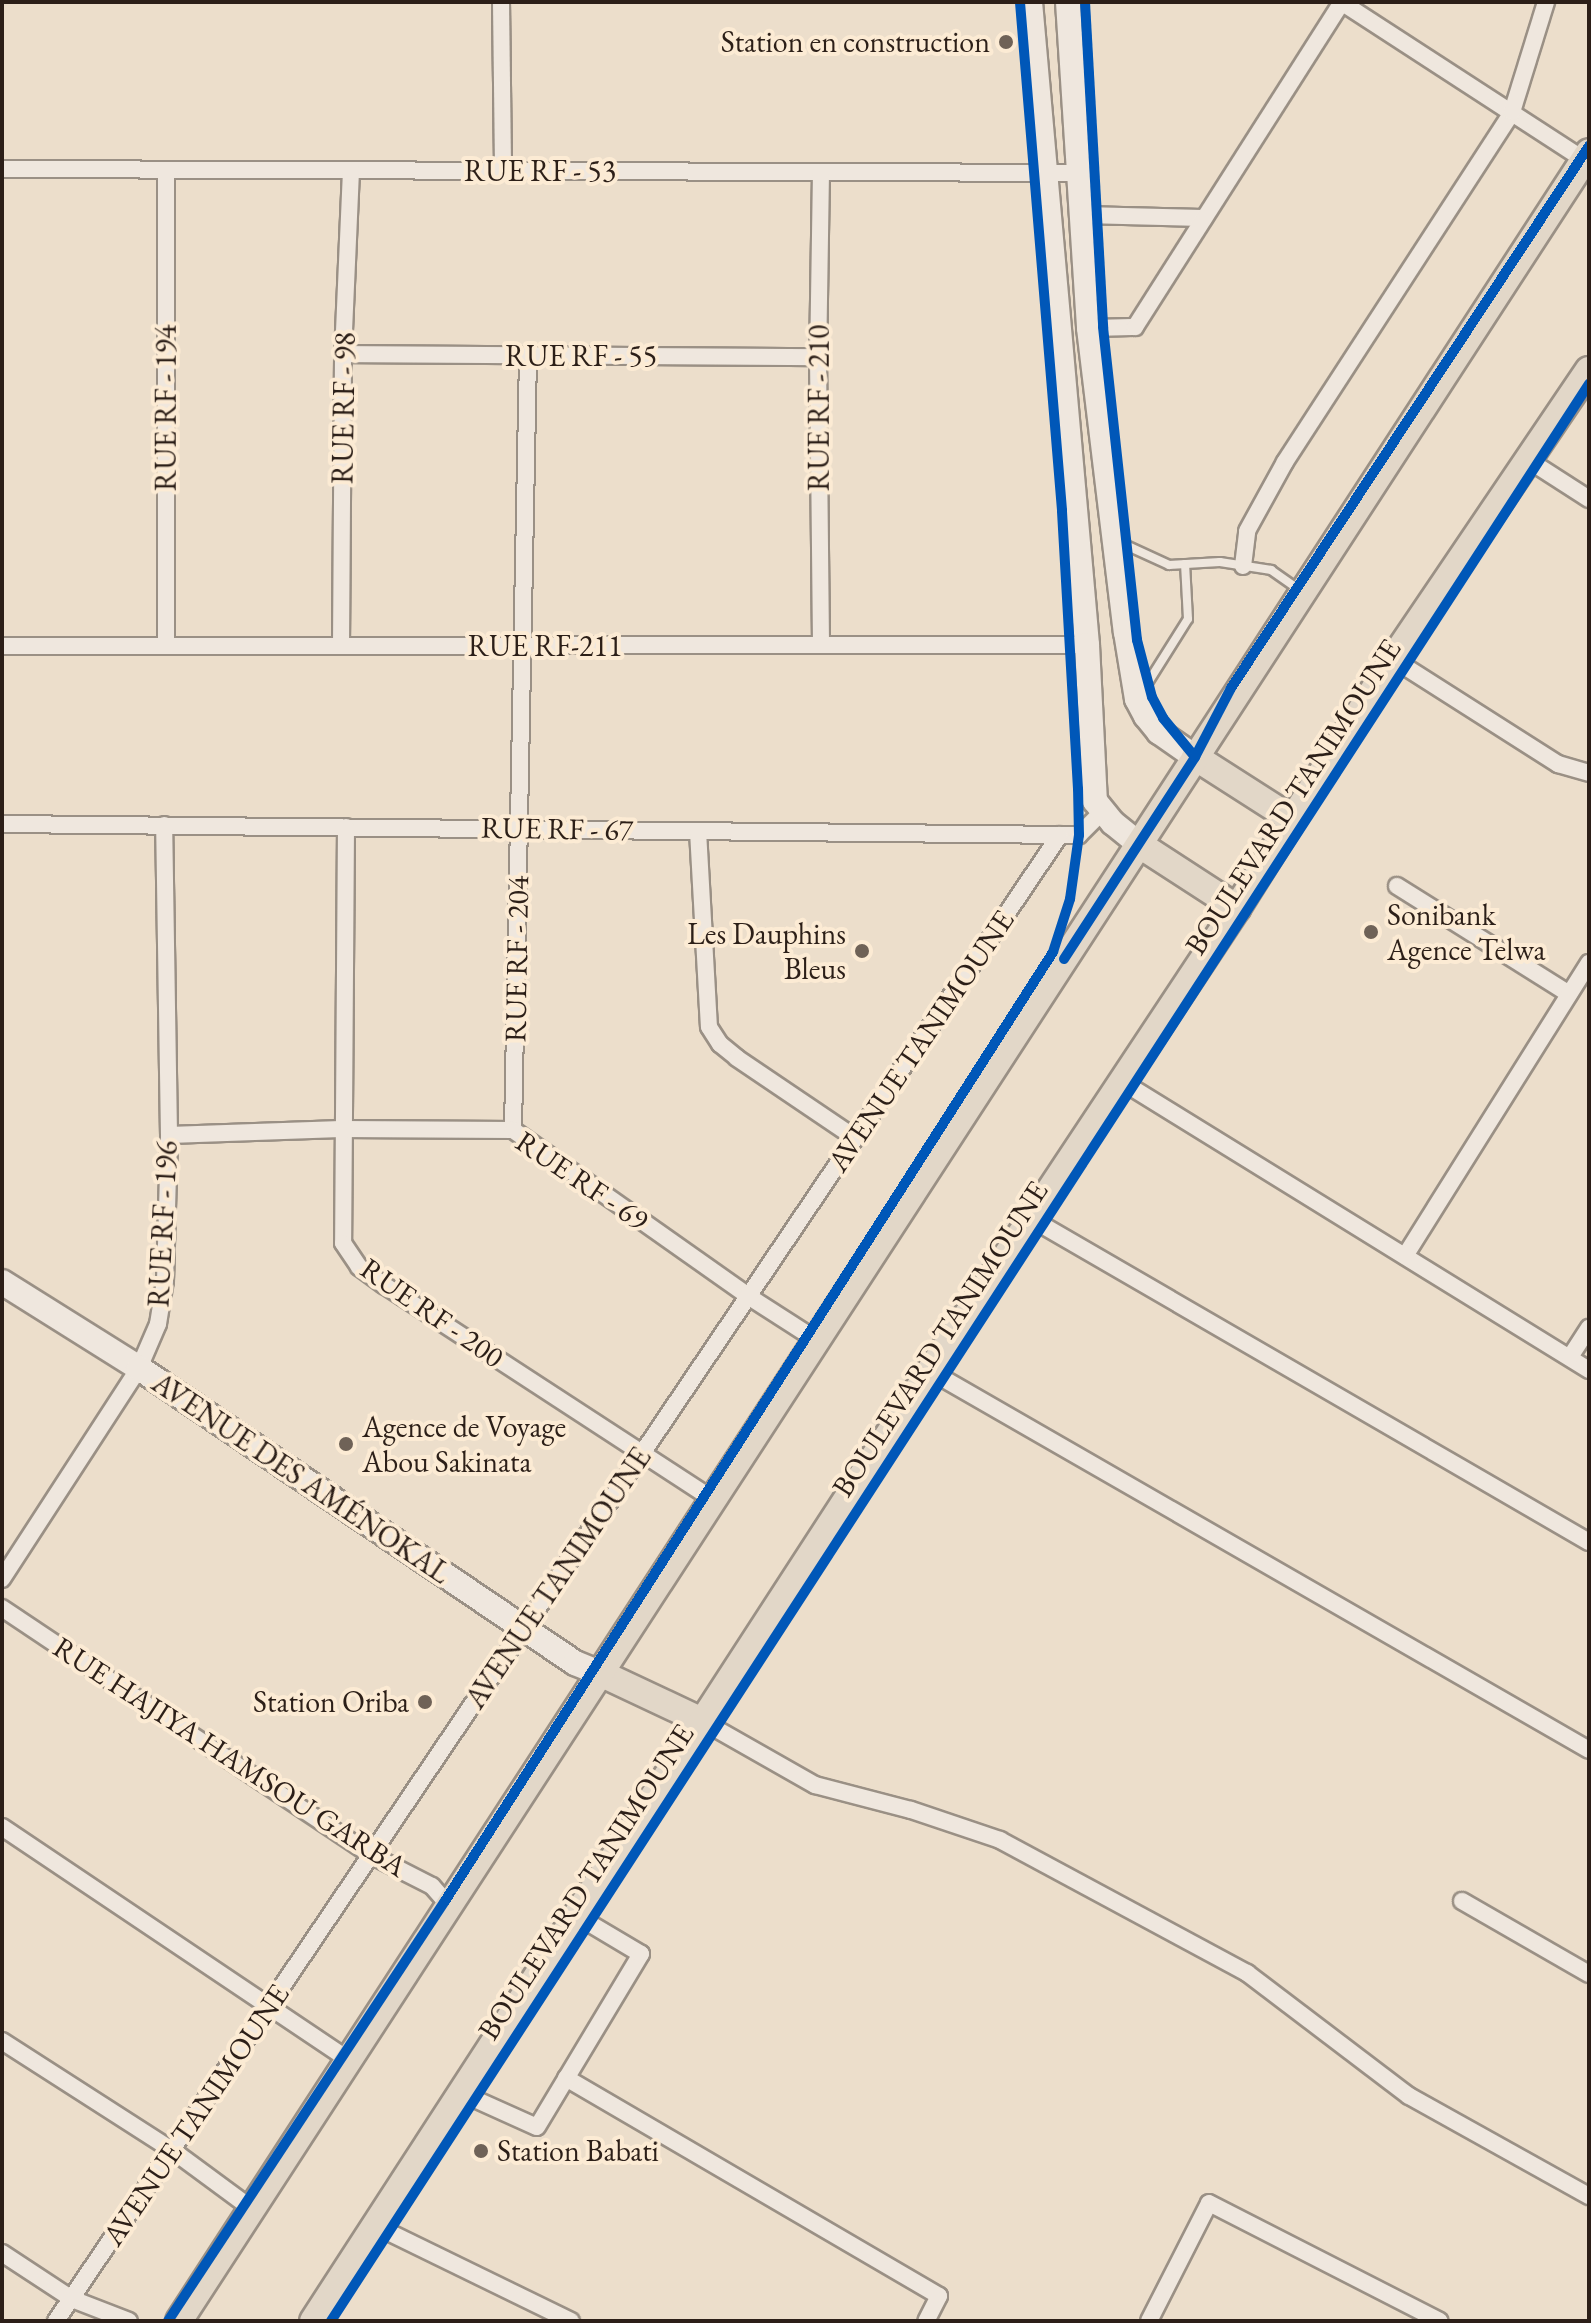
<!DOCTYPE html>
<html>
<head>
<meta charset="utf-8">
<style>
  body { margin:0 }
  #map { position:relative; width:1591px; height:2323px; overflow:hidden; background:#ecdecb; font-family:"EB Garamond",serif }
  div>[style] { position:absolute }
  .roads { filter:drop-shadow(2px 0 #9a9085) drop-shadow(-2px 0 #9a9085) drop-shadow(0 2px #9a9085) drop-shadow(0 -2px #9a9085) }
  .lane>* { height:8px; margin:-4px; padding:0 4px; transform-origin:4px; border-radius:4px; background:#efe7de }
  .street>* { height:16px; margin:-8px; padding:0 8px; transform-origin:8px; border-radius:8px; background:#efe7de }
  .secondary>* { height:24px; margin:-12px; padding:0 12px; transform-origin:12px; border-radius:12px; background:#efe7de }
  .primary>* { height:26px; margin:-13px; padding:0 13px; transform-origin:13px; border-radius:13px; background:#e2d7c8 }
  .cycleway>* { height:10px; margin:-5px; padding:0 5px; transform-origin:5px; border-radius:5px; background:#0057b8 }
  .dots>* { width:22px; height:22px; translate:-50% -50%; box-sizing:border-box; border:4px solid #fcebd4; border-radius:50% }
  span { translate:-50% -50%; white-space:nowrap; text-align:center; line-height:1.15; -webkit-text-stroke:8px #fcebd4; paint-order:stroke }
  .poi-label { font-size:30px; color:#2c1f18 }
  .right { translate:-100% -50%; text-align:right }
  .left { translate:0 -50%; text-align:left }
  .street-label { font-size:30px; color:#2c1f18 }
  .frame { position:absolute; inset:0; border:4px solid #2c1f18; pointer-events:none }
</style>
</head>
<body>
<div id="map">
  <div class="roads">
    <div class="lane">
      <i style="left:1119px;top:542px;width:55px;rotate:24.7deg"></i>
      <i style="left:1169px;top:565px;width:51px;rotate:-3.4deg"></i>
      <i style="left:1220px;top:562px;width:52px;rotate:8.9deg"></i>
      <i style="left:1271px;top:570px;width:37px;rotate:35deg"></i>
      <i style="left:1142px;top:692px;width:86px;rotate:-57.8deg"></i>
      <i style="left:1188px;top:619px;width:55px;rotate:-93.1deg"></i>
    </div>
    <div class="street">
      <i style="left:501px;top:2px;width:169px;rotate:89.3deg"></i>
      <i style="left:1341px;top:2px;width:290px;rotate:33deg"></i>
      <i style="left:2px;top:169px;width:1076px;rotate:0.21deg"></i>
      <i style="left:166px;top:170px;width:476px;rotate:90deg"></i>
      <i style="left:821px;top:172px;width:185px;rotate:90.9deg"></i>
      <i style="left:818px;top:357px;width:288px;rotate:89.4deg"></i>
      <i style="left:1082px;top:215px;width:122px;rotate:1.4deg"></i>
      <i style="left:1089px;top:328px;width:46px;rotate:-1.2deg"></i>
      <i style="left:1135px;top:327px;width:385px;rotate:-57.5deg"></i>
      <i style="left:343px;top:354px;width:475px;rotate:0.4deg"></i>
      <i style="left:1530px;top:461px;width:70px;rotate:32.8deg"></i>
      <i style="left:1243px;top:566px;width:35px;rotate:-83deg"></i>
      <i style="left:1247px;top:531px;width:79px;rotate:-61.2deg"></i>
      <i style="left:1285px;top:462px;width:417px;rotate:-57deg"></i>
      <i style="left:1512px;top:112px;width:115px;rotate:-72.8deg"></i>
      <i style="left:2px;top:646px;width:1085px;rotate:-0.05deg"></i>
      <i style="left:341px;top:646px;width:292px;rotate:-89.6deg"></i>
      <i style="left:343px;top:354px;width:184px;rotate:-87.5deg"></i>
      <i style="left:1393px;top:659px;width:196px;rotate:32.5deg"></i>
      <i style="left:1558px;top:764px;width:32px;rotate:16deg"></i>
      <i style="left:2px;top:824px;width:1077px;rotate:0.59deg"></i>
      <i style="left:1079px;top:835px;width:33px;rotate:-45deg"></i>
      <i style="left:346px;top:827px;width:416px;rotate:90.4deg"></i>
      <i style="left:343px;top:1243px;width:29px;rotate:56deg"></i>
      <i style="left:359px;top:1267px;width:31px;rotate:36deg"></i>
      <i style="left:384px;top:1285px;width:394px;rotate:33.1deg"></i>
      <i style="left:698px;top:831px;width:196px;rotate:86.8deg"></i>
      <i style="left:709px;top:1027px;width:20px;rotate:57deg"></i>
      <i style="left:720px;top:1044px;width:22px;rotate:39deg"></i>
      <i style="left:737px;top:1058px;width:143px;rotate:34.1deg"></i>
      <i style="left:1397px;top:886px;width:203px;rotate:32.1deg"></i>
      <i style="left:1121px;top:1081px;width:550px;rotate:31.7deg"></i>
      <i style="left:513px;top:1130px;width:774px;rotate:-88.89deg"></i>
      <i style="left:169px;top:1135px;width:172px;rotate:-2deg"></i>
      <i style="left:341px;top:1129px;width:172px;rotate:0.3deg"></i>
      <i style="left:513px;top:1130px;width:288px;rotate:35.2deg"></i>
      <i style="left:748px;top:1296px;width:83px;rotate:32.7deg"></i>
      <i style="left:1030px;top:1218px;width:646px;rotate:30.1deg"></i>
      <i style="left:1405px;top:1256px;width:346px;rotate:-57.9deg"></i>
      <i style="left:1570px;top:1357px;width:35px;rotate:-57deg"></i>
      <i style="left:930px;top:1371px;width:760px;rotate:29.9deg"></i>
      <i style="left:2px;top:1579px;width:252px;rotate:-57deg"></i>
      <i style="left:139px;top:1368px;width:48px;rotate:-66.6deg"></i>
      <i style="left:158px;top:1324px;width:44px;rotate:-80.8deg"></i>
      <i style="left:165px;top:1281px;width:146px;rotate:-88.4deg"></i>
      <i style="left:169px;top:1135px;width:310px;rotate:-90.9deg"></i>
      <i style="left:2px;top:1608px;width:444px;rotate:33.8deg"></i>
      <i style="left:371px;top:1855px;width:68px;rotate:26.9deg"></i>
      <i style="left:432px;top:1886px;width:20px;rotate:49deg"></i>
      <i style="left:445px;top:1901px;width:11px;rotate:-15deg"></i>
      <i style="left:704px;top:1722px;width:128px;rotate:29.6deg"></i>
      <i style="left:815px;top:1785px;width:99px;rotate:14.6deg"></i>
      <i style="left:911px;top:1810px;width:94px;rotate:18.6deg"></i>
      <i style="left:1000px;top:1840px;width:281px;rotate:28.3deg"></i>
      <i style="left:1247px;top:1973px;width:203px;rotate:37.2deg"></i>
      <i style="left:1409px;top:2096px;width:206px;rotate:29.1deg"></i>
      <i style="left:2px;top:1827px;width:419px;rotate:33.9deg"></i>
      <i style="left:1462px;top:1901px;width:146px;rotate:29.9deg"></i>
      <i style="left:2px;top:2041px;width:202px;rotate:32.7deg"></i>
      <i style="left:172px;top:2150px;width:99px;rotate:36.4deg"></i>
      <i style="left:566px;top:2078px;width:432px;rotate:30.3deg"></i>
      <i style="left:939px;top:2296px;width:28px;rotate:117deg"></i>
      <i style="left:459px;top:2092px;width:85px;rotate:24.2deg"></i>
      <i style="left:537px;top:2127px;width:202px;rotate:-59deg"></i>
      <i style="left:641px;top:1954px;width:74px;rotate:-149.3deg"></i>
      <i style="left:374px;top:2225px;width:219px;rotate:26deg"></i>
      <i style="left:2px;top:2253px;width:84px;rotate:33.3deg"></i>
      <i style="left:72px;top:2299px;width:61px;rotate:21.1deg"></i>
      <i style="left:56px;top:2321px;width:1793px;rotate:-55.96deg"></i>
      <i style="left:1149px;top:2321px;width:132px;rotate:-63deg"></i>
      <i style="left:1209px;top:2203px;width:259px;rotate:27.1deg"></i>
    </div>
    <div class="secondary">
      <i style="left:1030px;top:2px;width:646px;rotate:84.93deg"></i>
      <i style="left:1087px;top:645px;width:156px;rotate:87.1deg"></i>
      <i style="left:1095px;top:801px;width:28px;rotate:51deg"></i>
      <i style="left:1113px;top:823px;width:35px;rotate:39deg"></i>
      <i style="left:1068px;top:2px;width:327px;rotate:86.3deg"></i>
      <i style="left:1089px;top:328px;width:306px;rotate:83.1deg"></i>
      <i style="left:1126px;top:632px;width:68px;rotate:80.7deg"></i>
      <i style="left:1137px;top:699px;width:19px;rotate:62deg"></i>
      <i style="left:1146px;top:716px;width:21px;rotate:51deg"></i>
      <i style="left:1159px;top:732px;width:44px;rotate:34.8deg"></i>
      <i style="left:2px;top:1282px;width:162px;rotate:32.1deg"></i>
      <i style="left:139px;top:1368px;width:526px;rotate:34.08deg"></i>
      <i style="left:575px;top:1663px;width:27px;rotate:22deg"></i>
    </div>
    <div class="primary">
      <i style="left:1195px;top:757px;width:115px;rotate:32.6deg"></i>
      <i style="left:1140px;top:845px;width:116px;rotate:33deg"></i>
      <i style="left:600px;top:1673px;width:115px;rotate:25.2deg"></i>
      <i style="left:179px;top:2321px;width:2587px;rotate:-56.97deg"></i>
      <i style="left:313px;top:2321px;width:1133px;rotate:-57deg"></i>
      <i style="left:930px;top:1371px;width:556px;rotate:-56.45deg"></i>
      <i style="left:1237px;top:908px;width:294px;rotate:-57.9deg"></i>
      <i style="left:1393px;top:659px;width:349px;rotate:-55.9deg"></i>
    </div>
  </div>
  <div class="cycleway">
    <i style="left:1085px;top:2px;width:325px;rotate:86.8deg"></i>
    <i style="left:1103px;top:327px;width:315px;rotate:83.8deg"></i>
    <i style="left:1137px;top:640px;width:59px;rotate:75.3deg"></i>
    <i style="left:1152px;top:697px;width:24px;rotate:62deg"></i>
    <i style="left:1163px;top:718px;width:50px;rotate:50.6deg"></i>
    <i style="left:1064px;top:959px;width:241px;rotate:-57deg"></i>
    <i style="left:1195px;top:757px;width:78px;rotate:-62.4deg"></i>
    <i style="left:1231px;top:688px;width:650px;rotate:-56.55deg"></i>
    <i style="left:168px;top:2321px;width:503px;rotate:-56.59deg"></i>
    <i style="left:445px;top:1901px;width:1127px;rotate:-57.35deg"></i>
    <i style="left:1053px;top:952px;width:56px;rotate:-72.2deg"></i>
    <i style="left:1070px;top:899px;width:65px;rotate:-82deg"></i>
    <i style="left:1079px;top:835px;width:46px;rotate:-91.2deg"></i>
    <i style="left:1078px;top:789px;width:279px;rotate:-93.3deg"></i>
    <i style="left:1062px;top:510px;width:510px;rotate:-94.73deg"></i>
    <i style="left:331px;top:2321px;width:2310px;rotate:-57deg"></i>
  </div>
  <div class="dots">
    <i style="left:1006px;top:42px;background:#6f6257"></i>
    <i style="left:1371px;top:932px;background:#6f6257"></i>
    <i style="left:862px;top:951px;background:#6f6257"></i>
    <i style="left:346px;top:1444px;background:#6f6257"></i>
    <i style="left:425px;top:1702px;background:#6f6257"></i>
    <i style="left:481px;top:2151px;background:#6f6257"></i>
  </div>
  <div class="poi-label">
    <span class="right" style="left:990px;top:42px">Station en construction</span>
    <span class="left" style="left:1387px;top:932px">Sonibank<br>Agence Telwa</span>
    <span class="right" style="left:846px;top:951px">Les Dauphins<br>Bleus</span>
    <span class="left" style="left:362px;top:1444px">Agence de Voyage<br>Abou Sakinata</span>
    <span class="right" style="left:409px;top:1702px">Station Oriba</span>
    <span class="left" style="left:497px;top:2151px">Station Babati</span>
  </div>
  <div class="street-label">
    <span style="left:540px;top:171px">RUE RF - 53</span>
    <span style="left:581px;top:356px">RUE RF - 55</span>
    <span style="left:166px;top:408px;rotate:-90deg">RUE RF - 194</span>
    <span style="left:344px;top:408px;rotate:-89deg">RUE RF - 98</span>
    <span style="left:819px;top:408px;rotate:-90deg">RUE RF - 210</span>
    <span style="left:545px;top:646px">RUE RF-211</span>
    <span style="left:1293px;top:797px;rotate:-57deg">BOULEVARD TANIMOUNE</span>
    <span style="left:557px;top:829px;rotate:1deg">RUE RF - 67</span>
    <span style="left:517px;top:959px;rotate:-89deg">RUE RF - 204</span>
    <span style="left:921px;top:1041px;rotate:-56deg">AVENUE TANIMOUNE</span>
    <span style="left:582px;top:1181px;rotate:34deg">RUE RF - 69</span>
    <span style="left:163px;top:1224px;rotate:-87deg">RUE RF - 196</span>
    <span style="left:432px;top:1313px;rotate:35deg">RUE RF - 200</span>
    <span style="left:940px;top:1339px;rotate:-57deg">BOULEVARD TANIMOUNE</span>
    <span style="left:301px;top:1478px;rotate:34deg">AVENUE DES AMÉNOKAL</span>
    <span style="left:558px;top:1578px;rotate:-56deg">AVENUE TANIMOUNE</span>
    <span style="left:230px;top:1757px;rotate:33deg">RUE HAJIYA HAMSOU GARBA</span>
    <span style="left:586px;top:1882px;rotate:-57deg">BOULEVARD TANIMOUNE</span>
    <span style="left:196px;top:2115px;rotate:-56deg">AVENUE TANIMOUNE</span>
  </div>
  <div class="frame"></div>
</div>
</body>
</html>
